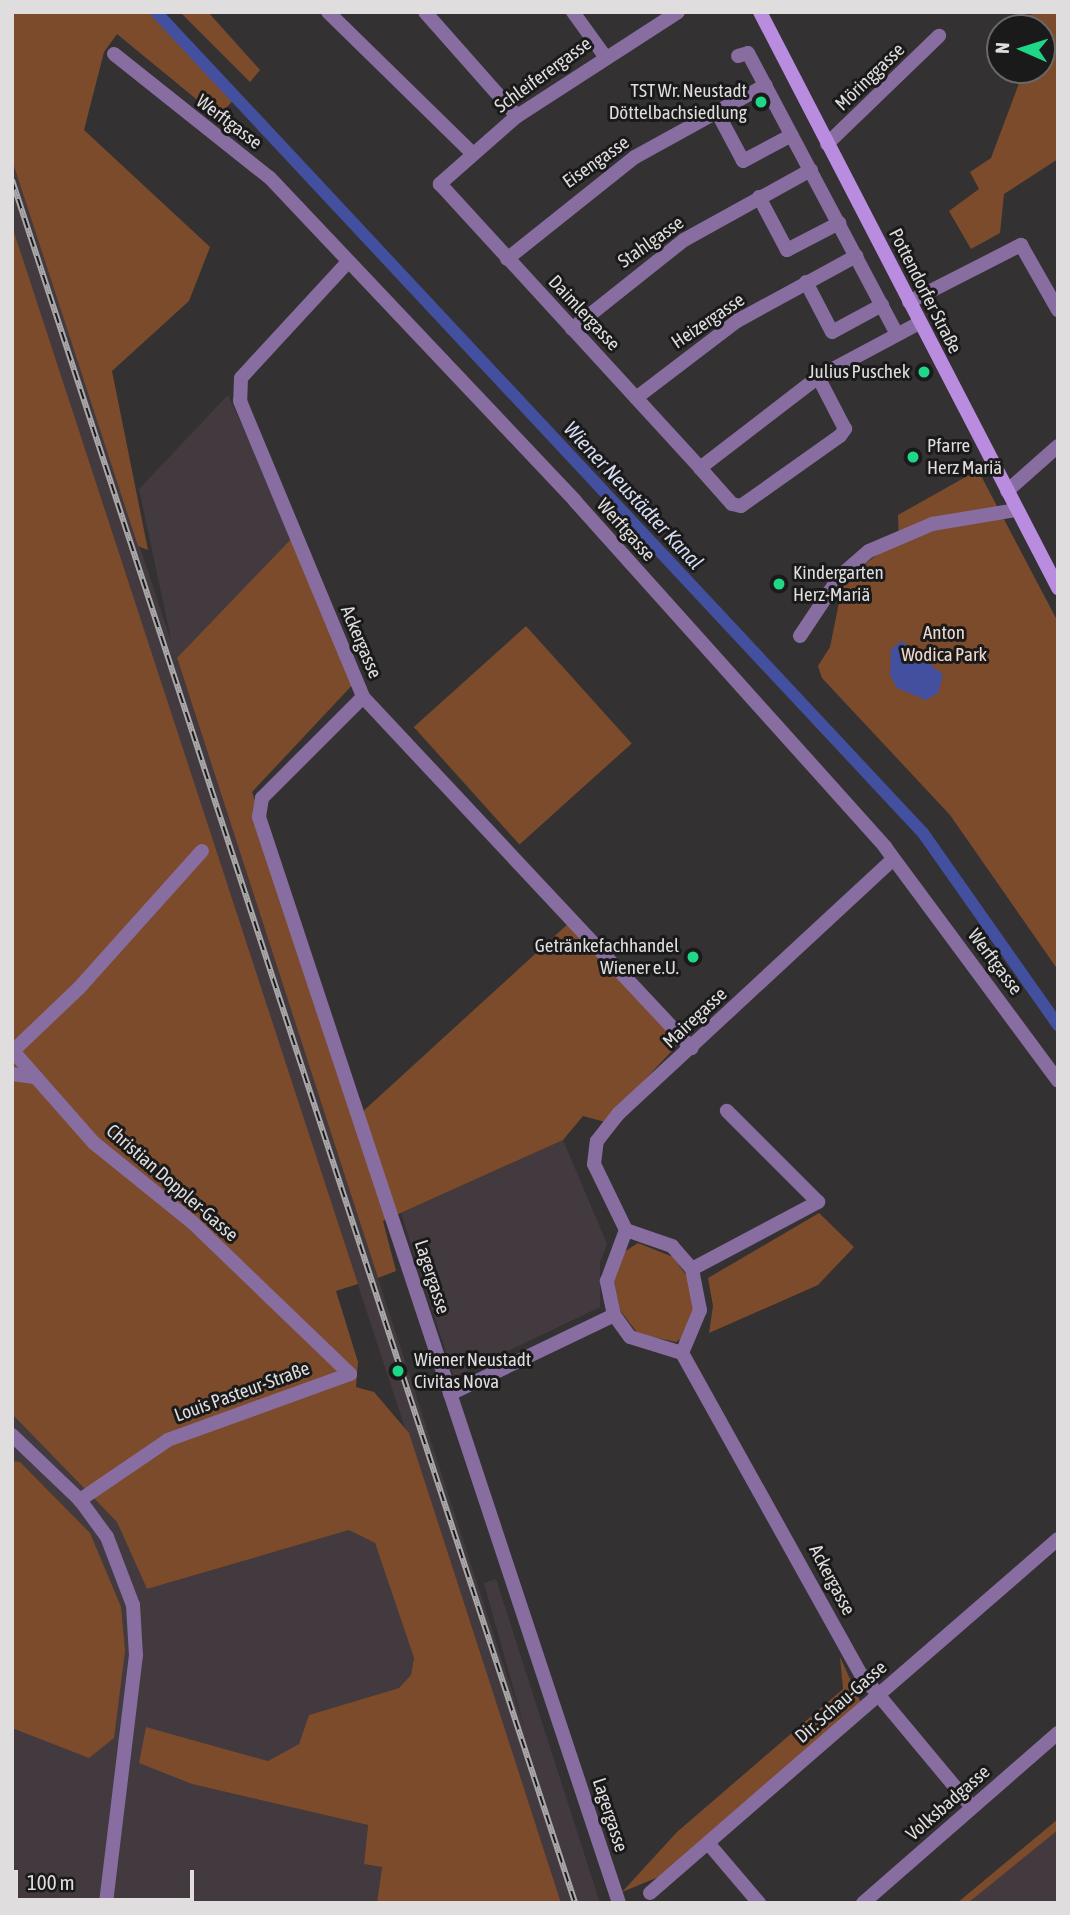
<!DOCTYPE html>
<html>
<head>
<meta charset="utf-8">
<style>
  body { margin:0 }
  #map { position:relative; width:1070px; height:1915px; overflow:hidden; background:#343133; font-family:"Asap Condensed",sans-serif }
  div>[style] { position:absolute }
  .built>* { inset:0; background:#433a3f }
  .green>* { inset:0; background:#7c4b2b; transform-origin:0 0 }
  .water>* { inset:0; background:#42509f }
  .canal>* { height:12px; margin:-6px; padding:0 6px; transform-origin:6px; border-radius:6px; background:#42509f }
  .street>* { height:14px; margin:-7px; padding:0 7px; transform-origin:7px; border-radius:7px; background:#886da1 }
  .secondary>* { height:14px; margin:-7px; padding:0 7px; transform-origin:7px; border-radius:7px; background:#b98ce0 }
  .rail>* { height:6px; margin-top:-3px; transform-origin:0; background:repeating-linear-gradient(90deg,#1b1a1a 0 10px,#aaa8a9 0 20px); box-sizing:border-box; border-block:2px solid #aaa8a9 }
  .dots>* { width:19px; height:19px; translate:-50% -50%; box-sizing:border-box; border:4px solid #1b1a1a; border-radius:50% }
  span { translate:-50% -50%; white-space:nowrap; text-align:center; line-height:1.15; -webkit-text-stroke:6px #1b1a1a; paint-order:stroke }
  .street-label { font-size:19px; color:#dfddde }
  .poi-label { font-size:19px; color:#dfddde }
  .right { translate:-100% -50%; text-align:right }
  .left { translate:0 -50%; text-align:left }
  .park-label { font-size:19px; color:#f1d9cc }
  .water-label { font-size:21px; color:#d4dbf1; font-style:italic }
  .frame { position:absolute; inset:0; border:14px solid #dfddde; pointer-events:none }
  .north { position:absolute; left:986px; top:14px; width:70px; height:70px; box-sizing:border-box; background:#1b1a1a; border:2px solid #696868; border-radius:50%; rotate:273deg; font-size:19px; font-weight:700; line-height:28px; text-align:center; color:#dfddde }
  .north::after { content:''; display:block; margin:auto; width:24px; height:32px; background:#1fd887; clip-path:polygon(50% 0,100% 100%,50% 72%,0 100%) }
  .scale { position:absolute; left:14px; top:1870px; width:180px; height:32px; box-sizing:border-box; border:4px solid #dfddde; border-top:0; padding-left:9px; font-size:21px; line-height:24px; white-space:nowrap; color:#dfddde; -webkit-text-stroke:5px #1b1a1a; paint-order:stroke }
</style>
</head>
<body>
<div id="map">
  <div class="built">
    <i style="clip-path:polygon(12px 160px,172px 644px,139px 489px,228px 395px,294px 536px,177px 659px,526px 1734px,484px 1583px,496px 1579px,600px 1903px,561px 1903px,49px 344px,12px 226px)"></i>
    <i style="clip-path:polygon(563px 1140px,607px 1244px,600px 1262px,600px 1307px,454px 1377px,401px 1213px)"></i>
    <i style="clip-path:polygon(12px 1414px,117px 1522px,147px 1589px,349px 1530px,375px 1543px,414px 1658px,411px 1675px,399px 1688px,309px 1715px,299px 1744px,268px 1761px,146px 1727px,192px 1784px,368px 1825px,364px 1864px,382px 1866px,377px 1903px,12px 1903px)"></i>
    <i style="clip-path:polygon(1058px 1830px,1058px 1903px,968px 1903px)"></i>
  </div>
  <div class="green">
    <i style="clip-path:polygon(12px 12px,155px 12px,237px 96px,218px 117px,117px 34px,104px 52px,84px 130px,210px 247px,189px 301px,112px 371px,148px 550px,138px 546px,12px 160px)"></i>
    <i style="clip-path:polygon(180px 12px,208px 12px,260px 70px,250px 82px)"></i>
    <i style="clip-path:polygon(1033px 12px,1058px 12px,1058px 159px,1004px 194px,1000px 233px,971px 249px,949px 211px,979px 189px,970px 172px,991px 158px,1024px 70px,1042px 70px,1042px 28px,1021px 28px)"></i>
    <i style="clip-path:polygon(12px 226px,358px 1284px,336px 1291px,358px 1362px,356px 1387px,374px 1392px,409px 1433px,561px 1903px,377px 1903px,382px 1867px,364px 1864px,368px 1825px,192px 1784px,139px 1763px,146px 1727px,268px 1761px,299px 1744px,309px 1715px,399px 1688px,411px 1675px,414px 1658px,375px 1543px,349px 1530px,147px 1589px,117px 1522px,12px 1414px)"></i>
    <i style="clip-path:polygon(978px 470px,1058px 622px,1058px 970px,950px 815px,822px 678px,818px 666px,830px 647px,844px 578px,899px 540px,898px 515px)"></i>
    <i style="clip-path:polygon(294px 536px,357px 680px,252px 792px,359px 1115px,570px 922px,684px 1038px,605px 1122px,583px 1116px,563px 1140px,383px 1221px,396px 1271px,378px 1278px,177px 658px)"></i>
    <i style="left:526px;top:626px;width:158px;height:151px;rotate:48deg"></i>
    <i style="clip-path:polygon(819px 1213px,854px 1247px,818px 1285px,709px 1333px,713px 1306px,708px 1278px)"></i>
    <i style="clip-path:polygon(638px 1243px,673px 1257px,689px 1279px,695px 1306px,685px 1336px,676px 1342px,638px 1334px,620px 1310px,614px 1282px,624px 1252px)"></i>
    <i style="clip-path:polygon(12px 1461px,20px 1462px,90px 1533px,121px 1607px,125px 1651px,114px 1738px,89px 1758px,12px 1728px)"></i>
    <i style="clip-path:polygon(840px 1657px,861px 1703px,661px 1876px,622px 1892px,677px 1832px,843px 1689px)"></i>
    <i style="clip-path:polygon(1058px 1819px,1058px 1830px,968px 1903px,957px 1903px)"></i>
  </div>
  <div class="water">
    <i style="clip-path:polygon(902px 641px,943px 675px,938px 693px,926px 700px,897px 688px,890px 675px,891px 649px)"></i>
  </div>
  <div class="canal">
    <i style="left:156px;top:12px;width:1124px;rotate:46.95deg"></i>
    <i style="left:923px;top:833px;width:235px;rotate:54.9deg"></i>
  </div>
  <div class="street">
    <i style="left:328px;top:12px;width:202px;rotate:44.4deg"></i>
    <i style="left:425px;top:12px;width:139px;rotate:48.5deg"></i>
    <i style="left:573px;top:12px;width:53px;rotate:54.2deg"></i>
    <i style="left:678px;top:12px;width:192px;rotate:147.1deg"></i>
    <i style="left:517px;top:116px;width:103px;rotate:138.6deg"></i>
    <i style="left:440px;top:184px;width:385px;rotate:47.5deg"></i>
    <i style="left:700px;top:468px;width:149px;rotate:-37.6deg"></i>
    <i style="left:818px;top:377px;width:115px;rotate:-28.1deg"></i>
    <i style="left:114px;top:54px;width:199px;rotate:38.5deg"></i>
    <i style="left:270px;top:178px;width:444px;rotate:46.6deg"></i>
    <i style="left:575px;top:501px;width:465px;rotate:48.1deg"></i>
    <i style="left:885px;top:847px;width:291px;rotate:53.5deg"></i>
    <i style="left:738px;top:56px;width:10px;rotate:-17deg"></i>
    <i style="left:748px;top:53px;width:318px;rotate:62.1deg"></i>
    <i style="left:717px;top:112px;width:55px;rotate:62deg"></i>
    <i style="left:743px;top:161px;width:55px;rotate:-28deg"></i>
    <i style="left:827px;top:144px;width:156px;rotate:-44deg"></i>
    <i style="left:759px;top:197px;width:60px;rotate:62.2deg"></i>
    <i style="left:787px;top:250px;width:59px;rotate:-27.4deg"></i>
    <i style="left:507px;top:259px;width:164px;rotate:-38.6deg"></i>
    <i style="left:635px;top:157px;width:149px;rotate:-28.8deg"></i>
    <i style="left:347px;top:263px;width:156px;rotate:132.7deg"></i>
    <i style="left:241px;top:378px;width:23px;rotate:92deg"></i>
    <i style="left:240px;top:401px;width:321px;rotate:67.4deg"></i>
    <i style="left:363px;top:697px;width:481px;rotate:46.9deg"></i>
    <i style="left:806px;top:282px;width:56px;rotate:62.5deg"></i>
    <i style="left:832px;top:332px;width:57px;rotate:-28.4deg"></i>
    <i style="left:909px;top:302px;width:126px;rotate:-27deg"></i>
    <i style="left:1021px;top:245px;width:75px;rotate:60.4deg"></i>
    <i style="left:572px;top:329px;width:143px;rotate:-38.5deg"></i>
    <i style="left:684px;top:240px;width:145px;rotate:-28.9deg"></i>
    <i style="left:636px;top:398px;width:127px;rotate:-37.3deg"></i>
    <i style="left:737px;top:321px;width:136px;rotate:-28.6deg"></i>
    <i style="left:700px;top:468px;width:48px;rotate:48.4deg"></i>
    <i style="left:732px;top:504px;width:9px;rotate:13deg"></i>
    <i style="left:741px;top:506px;width:121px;rotate:-35.3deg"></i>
    <i style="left:840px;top:436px;width:9px;rotate:-54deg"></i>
    <i style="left:845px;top:429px;width:59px;rotate:-117.4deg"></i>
    <i style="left:1007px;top:491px;width:68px;rotate:-41.4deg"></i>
    <i style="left:800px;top:636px;width:72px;rotate:-56.3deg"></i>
    <i style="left:840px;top:576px;width:38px;rotate:-41deg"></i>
    <i style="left:869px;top:551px;width:69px;rotate:-23.2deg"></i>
    <i style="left:932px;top:524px;width:86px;rotate:-9.4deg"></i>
    <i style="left:363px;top:697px;width:143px;rotate:135deg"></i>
    <i style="left:262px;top:798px;width:19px;rotate:99deg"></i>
    <i style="left:259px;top:817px;width:1144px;rotate:71.66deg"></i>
    <i style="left:12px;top:1050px;width:124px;rotate:48.6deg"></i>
    <i style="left:94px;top:1143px;width:127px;rotate:38.9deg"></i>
    <i style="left:193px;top:1223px;width:218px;rotate:43.9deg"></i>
    <i style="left:350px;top:1374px;width:194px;rotate:160.1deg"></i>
    <i style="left:168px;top:1440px;width:107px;rotate:145.7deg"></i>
    <i style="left:13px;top:1051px;width:91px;rotate:-43.7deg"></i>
    <i style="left:79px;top:988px;width:184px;rotate:-48.1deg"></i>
    <i style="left:12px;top:1074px;width:21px;rotate:8deg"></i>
    <i style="left:626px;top:1230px;width:73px;rotate:-115.9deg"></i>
    <i style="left:594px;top:1164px;width:23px;rotate:-83deg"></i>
    <i style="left:597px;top:1141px;width:34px;rotate:-52deg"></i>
    <i style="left:618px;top:1114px;width:375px;rotate:-42.8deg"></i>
    <i style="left:626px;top:1230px;width:49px;rotate:19.2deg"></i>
    <i style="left:672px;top:1246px;width:30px;rotate:49deg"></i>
    <i style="left:692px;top:1269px;width:42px;rotate:79deg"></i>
    <i style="left:700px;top:1310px;width:47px;rotate:112.7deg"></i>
    <i style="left:682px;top:1353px;width:54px;rotate:-162.9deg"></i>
    <i style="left:630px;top:1337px;width:27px;rotate:-126deg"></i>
    <i style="left:614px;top:1315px;width:35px;rotate:-102deg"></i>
    <i style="left:607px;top:1281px;width:54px;rotate:-69.6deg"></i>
    <i style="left:692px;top:1269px;width:143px;rotate:-28deg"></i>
    <i style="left:818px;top:1202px;width:129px;rotate:-135deg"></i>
    <i style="left:682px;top:1353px;width:368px;rotate:60.9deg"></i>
    <i style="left:861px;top:1674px;width:173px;rotate:50.2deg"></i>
    <i style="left:450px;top:1394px;width:182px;rotate:-25.7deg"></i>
    <i style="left:12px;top:1435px;width:94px;rotate:43.7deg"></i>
    <i style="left:80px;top:1500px;width:46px;rotate:53.9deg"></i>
    <i style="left:107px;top:1537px;width:73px;rotate:69.1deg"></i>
    <i style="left:133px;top:1605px;width:50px;rotate:86.6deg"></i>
    <i style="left:136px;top:1655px;width:250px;rotate:96.9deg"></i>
    <i style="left:708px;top:1843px;width:79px;rotate:49.6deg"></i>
    <i style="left:650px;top:1893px;width:540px;rotate:-40.95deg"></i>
    <i style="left:863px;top:1903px;width:259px;rotate:-41.1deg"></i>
  </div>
  <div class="secondary">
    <i style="left:760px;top:12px;width:649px;rotate:62.64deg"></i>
  </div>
  <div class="rail">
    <i style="left:12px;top:180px;width:1813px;rotate:71.9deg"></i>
  </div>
  <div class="dots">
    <i style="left:761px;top:102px;background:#1fd887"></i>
    <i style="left:924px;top:372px;background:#1fd887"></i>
    <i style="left:913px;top:457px;background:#1fd887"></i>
    <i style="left:779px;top:584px;background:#1fd887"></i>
    <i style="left:693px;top:957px;background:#1fd887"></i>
    <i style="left:398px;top:1371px;background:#1fd887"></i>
  </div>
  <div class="street-label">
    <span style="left:543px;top:75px;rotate:-36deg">Schleiferergasse</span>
    <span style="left:870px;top:77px;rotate:-44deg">Möringgasse</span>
    <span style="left:229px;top:122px;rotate:37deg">Werftgasse</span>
    <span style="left:596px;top:162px;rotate:-35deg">Eisengasse</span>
    <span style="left:651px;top:242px;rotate:-35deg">Stahlgasse</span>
    <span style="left:925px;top:291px;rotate:63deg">Pottendorfer Straße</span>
    <span style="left:584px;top:313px;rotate:47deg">Daimlergasse</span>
    <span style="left:708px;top:321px;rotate:-34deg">Heizergasse</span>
    <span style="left:626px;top:530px;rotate:48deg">Werftgasse</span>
    <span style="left:361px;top:642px;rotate:67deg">Ackergasse</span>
    <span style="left:995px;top:962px;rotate:53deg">Werftgasse</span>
    <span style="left:695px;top:1018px;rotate:-43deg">Mairegasse</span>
    <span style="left:172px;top:1183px;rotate:41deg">Christian Doppler-Gasse</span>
    <span style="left:432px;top:1277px;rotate:72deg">Lagergasse</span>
    <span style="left:242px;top:1392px;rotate:-20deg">Louis Pasteur-Straße</span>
    <span style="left:832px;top:1580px;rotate:62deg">Ackergasse</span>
    <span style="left:841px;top:1702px;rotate:-41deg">Dir. Schau-Gasse</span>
    <span style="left:948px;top:1803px;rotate:-41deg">Volksbadgasse</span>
    <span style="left:610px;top:1815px;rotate:72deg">Lagergasse</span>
  </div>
  <div class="poi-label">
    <span class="right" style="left:747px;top:102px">TST Wr. Neustadt<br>Döttelbachsiedlung</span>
    <span class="right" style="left:910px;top:372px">Julius Puschek</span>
    <span class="left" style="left:927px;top:457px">Pfarre<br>Herz Mariä</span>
    <span class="left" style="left:793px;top:584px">Kindergarten<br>Herz-Mariä</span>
    <span class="right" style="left:679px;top:957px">Getränkefachhandel<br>Wiener e.U.</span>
    <span class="left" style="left:414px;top:1371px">Wiener Neustadt<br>Civitas Nova</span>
  </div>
  <div class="park-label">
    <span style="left:944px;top:644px">Anton<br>Wodica Park</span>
  </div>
  <div class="water-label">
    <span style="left:634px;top:495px;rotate:47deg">Wiener Neustädter Kanal</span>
  </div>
  <div class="frame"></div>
  <div class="north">N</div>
  <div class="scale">100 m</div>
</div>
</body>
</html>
